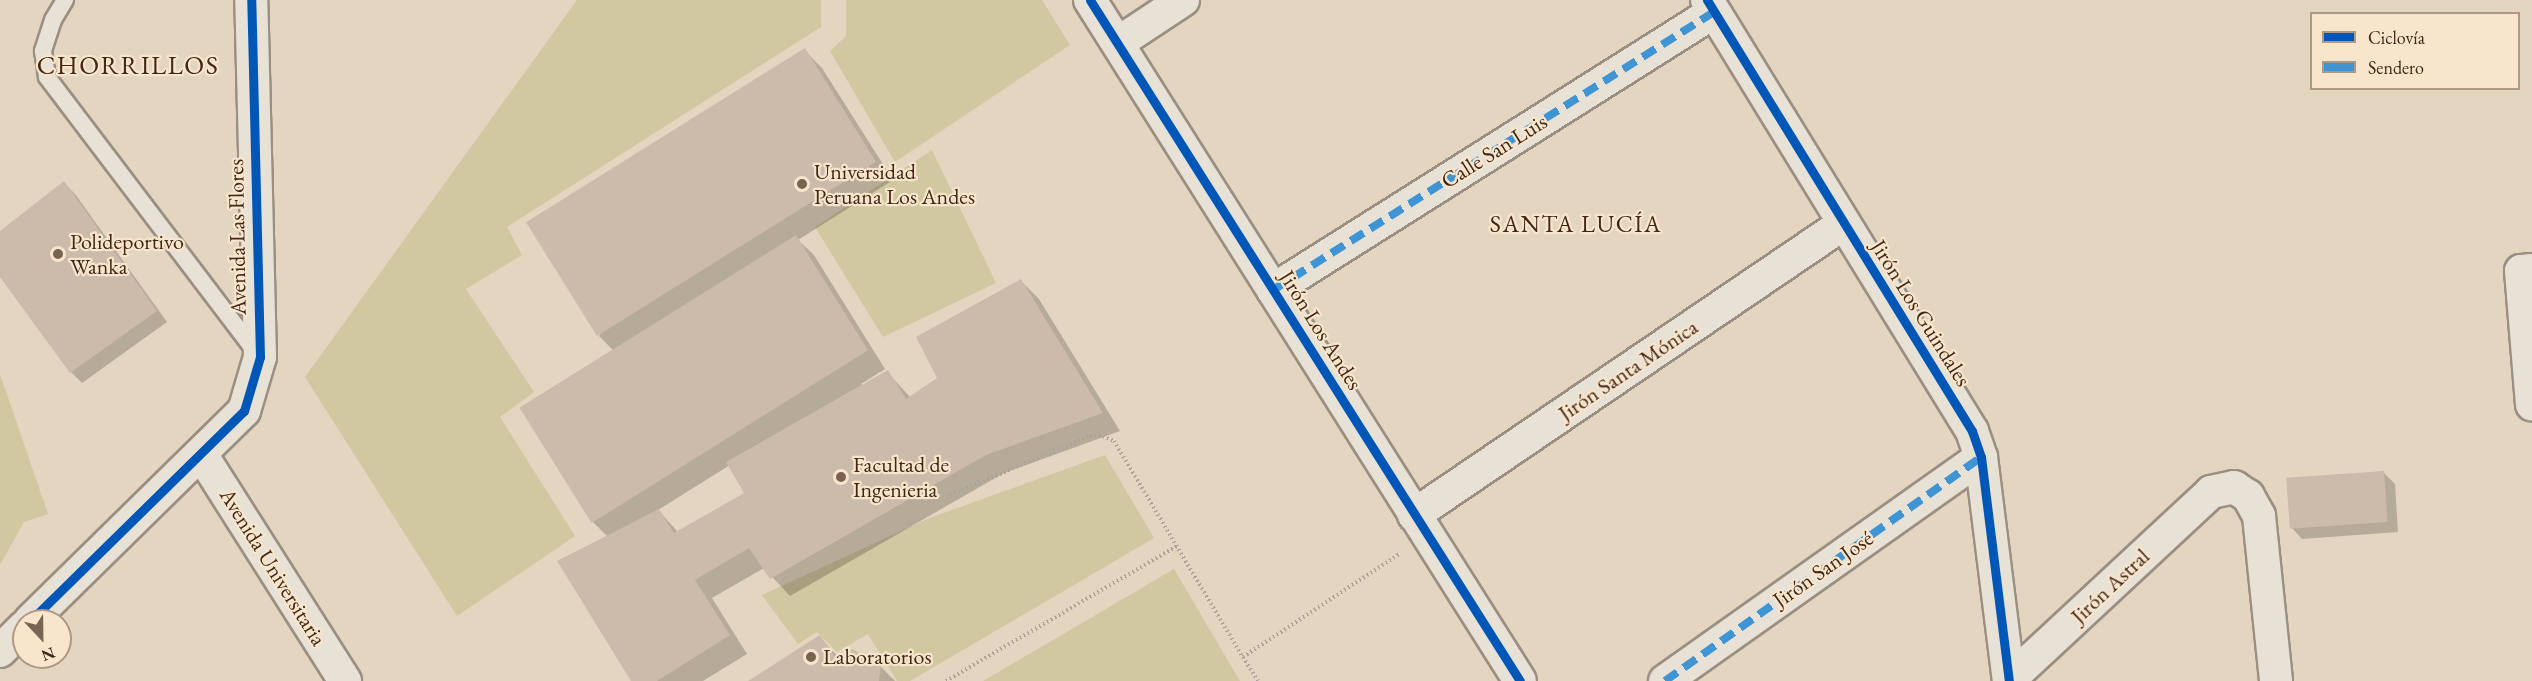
<!DOCTYPE html>
<html>
<head>
<meta charset="utf-8">
<style>
  body { margin:0 }
  #map { position:relative; width:2532px; height:681px; overflow:hidden; background:#e4d5c0; font-family:"EB Garamond",serif }
  div>[style] { position:absolute }
  .green>* { inset:0; background:#d1c7a1 }
  .shadow>* { inset:0; background:#0003 }
  .building>* { inset:0; background:#ccbaaa; transform-origin:0 0 }
  .path>* { height:4px; margin-top:-2px; transform-origin:0; background:repeating-linear-gradient(90deg,#aba299 0 1.5px,transparent 0 4.5px) }
  .roads { filter:drop-shadow(2px 0 #9a8f81) drop-shadow(-2px 0 #9a8f81) drop-shadow(0 2px #9a8f81) drop-shadow(0 -2px #9a8f81) }
  .lane>* { height:16px; margin:-8px; padding:0 8px; transform-origin:8px; border-radius:8px; background:#e8e1d6 }
  .street>* { height:32px; margin:-16px; padding:0 16px; transform-origin:16px; border-radius:16px; background:#e8e1d6 }
  .quiet>* { height:8px; margin-top:-4px; transform-origin:0; background:repeating-linear-gradient(90deg,#3f95d4 0 15px,transparent 0 23px) }
  .cycleway>* { height:9px; margin:-4.5px; padding:0 4.5px; transform-origin:4.5px; border-radius:4.5px; background:#0057b8 }
  .dots>* { width:16px; height:16px; translate:-50% -50%; box-sizing:border-box; border:3px solid #f7e5cc; border-radius:50% }
  span { translate:-50% -50%; white-space:nowrap; text-align:center; line-height:1.15; -webkit-text-stroke:4.5px #f7e5cc; paint-order:stroke }
  .street-label { font-size:22px; color:#422617 }
  .poi-label { font-size:22px; color:#422617 }
  .left { translate:0 -50%; text-align:left }
  .neighbourhood-label { font-size:24px; color:#422617; letter-spacing:1.5px }
  .quarter-label { font-size:26px; color:#422617; letter-spacing:1.5px }
  .legend { position:absolute; left:2310px; top:12px; width:210px; height:78px; box-sizing:border-box; background:#f7e5cc; border:2px solid #af9984; margin:0; padding:8px 10px; list-style:none; font-size:18px; color:#422617 }
  .legend li { display:flex; align-items:center; gap:12px; height:30px }
  .legend b { width:30px; border:2px solid #af9984 }
  .north { position:absolute; left:12px; top:609px; width:60px; height:60px; box-sizing:border-box; background:#f7e5cc; border:2px solid #af9984; border-radius:50%; rotate:158deg; font-size:16px; font-weight:700; line-height:24px; text-align:center; color:#422617 }
  .north::after { content:''; display:block; margin:auto; width:21px; height:27px; background:#7b6352; clip-path:polygon(50% 0,100% 100%,50% 72%,0 100%) }
</style>
</head>
<body>
<div id="map">
  <div class="green">
    <i style="clip-path:polygon(577px 0,821px 0,821px 27px,507px 227px,522px 255px,466px 289px,534px 392px,500px 417px,575px 536px,457px 616px,305px 377px)"></i>
    <i style="clip-path:polygon(846px 0,1042px 0,1070px 45px,895px 162px,830px 51px,846px 36px)"></i>
    <i style="clip-path:polygon(932px 150px,996px 283px,883px 337px,815px 227px)"></i>
    <i style="clip-path:polygon(0 374px,48px 514px,24px 522px,0 565px)"></i>
    <i style="clip-path:polygon(1105px 455px,1154px 538px,910px 681px,897px 681px,868px 634px,837px 652px,817px 632px,798px 644px,762px 595px,927px 519px)"></i>
    <i style="clip-path:polygon(1174px 569px,1240px 681px,983px 681px)"></i>
  </div>
  <div class="shadow">
    <i style="clip-path:polygon(evenodd,804px 50px,822px 68px,893px 180px,798px 240px,814px 255px,885px 369px,861px 384px,863px 386px,887px 372px,911px 398px,939px 379px,1021px 281px,1039px 299px,1120px 431px,1004px 473px,790px 596px,764px 568px,712px 598px,747px 654px,703px 681px,632px 681px,608px 537px,592px 521px,521px 407px,613px 350px,599px 336px,804px 50px,730px 465px,746px 494px,678px 532px,658px 510px,730px 465px)"></i>
    <i style="clip-path:polygon(64px 183px,75px 194px,167px 322px,82px 383px,71px 372px,0 275px,0 233px)"></i>
    <i style="clip-path:polygon(2384px 473px,2395px 484px,2398px 532px,2302px 539px,2292px 528px)"></i>
    <i style="clip-path:polygon(820px 637px,845px 665px,880px 666px,895px 681px,751px 681px)"></i>
  </div>
  <div class="building">
    <i style="left:805px;top:48px;width:134px;height:329px;rotate:58deg"></i>
    <i style="clip-path:polygon(64px 181px,157px 311px,70px 373px,0 277px,0 231px)"></i>
    <i style="left:796px;top:235px;width:136px;height:326px;rotate:58deg"></i>
    <i style="clip-path:polygon(1021px 279px,1103px 413px,986px 455px,770px 579px,749px 548px,695px 580px,730px 635px,657px 681px,631px 681px,557px 561px,659px 509px,674px 533px,744px 493px,726px 462px,888px 370px,906px 399px,937px 378px,916px 337px)"></i>
    <i style="left:2384px;top:471px;width:51px;height:98px;rotate:86deg"></i>
    <i style="clip-path:polygon(820px 635px,842px 667px,852px 649px,881px 665px,879px 681px,748px 681px)"></i>
  </div>
  <div class="path">
    <i style="left:950px;top:495px;width:152px;rotate:-22.9deg"></i>
    <i style="left:1090px;top:436px;width:13px"></i>
    <i style="left:1103px;top:436px;width:12px;rotate:24deg"></i>
    <i style="left:1114px;top:441px;width:252px;rotate:59.2deg"></i>
    <i style="left:1243px;top:657px;width:187px;rotate:-33.4deg"></i>
    <i style="left:1243px;top:657px;width:28px;rotate:58deg"></i>
    <i style="left:946px;top:681px;width:268px;rotate:-30.3deg"></i>
  </div>
  <div class="roads">
    <div class="lane">
      <i style="left:65px;top:0;width:23px;rotate:121deg"></i>
      <i style="left:53px;top:20px;width:33px;rotate:108deg"></i>
      <i style="left:43px;top:51px;width:26px;rotate:81deg"></i>
      <i style="left:47px;top:77px;width:348px;rotate:52.8deg"></i>
    </div>
    <div class="street">
      <i style="left:1090px;top:0;width:805px;rotate:57.73deg"></i>
      <i style="left:1707px;top:0;width:506px;rotate:58.41deg"></i>
      <i style="left:1972px;top:431px;width:28px;rotate:71deg"></i>
      <i style="left:1981px;top:457px;width:226px;rotate:82.9deg"></i>
      <i style="left:1118px;top:43px;width:78px;rotate:-33.5deg"></i>
      <i style="left:2532px;top:270px;width:11px;rotate:175deg"></i>
      <i style="left:2521px;top:271px;width:134px;rotate:85.3deg"></i>
      <i style="left:1273px;top:290px;width:521px;rotate:-32.23deg"></i>
      <i style="left:201px;top:454px;width:269px;rotate:57.6deg"></i>
      <i style="left:1414px;top:515px;width:518px;rotate:-34.15deg"></i>
      <i style="left:30px;top:621px;width:300px;rotate:-44.5deg"></i>
      <i style="left:244px;top:411px;width:56px;rotate:-73.5deg"></i>
      <i style="left:260px;top:357px;width:357px;rotate:-91.4deg"></i>
      <i style="left:0;top:651px;width:34px;rotate:-45deg"></i>
      <i style="left:2009px;top:680px;width:276px;rotate:-42.9deg"></i>
      <i style="left:2211px;top:492px;width:24px;rotate:-12deg"></i>
      <i style="left:2234px;top:487px;width:17px;rotate:33deg"></i>
      <i style="left:2248px;top:496px;width:23px;rotate:61deg"></i>
      <i style="left:2259px;top:516px;width:166px;rotate:84.1deg"></i>
      <i style="left:1665px;top:681px;width:387px;rotate:-35.3deg"></i>
    </div>
  </div>
  <div class="quiet">
    <i style="left:1273px;top:290px;width:521px;rotate:-32.23deg"></i>
    <i style="left:1665px;top:681px;width:387px;rotate:-35.3deg"></i>
  </div>
  <div class="cycleway">
    <i style="left:1090px;top:0;width:805px;rotate:57.73deg"></i>
    <i style="left:1707px;top:0;width:506px;rotate:58.41deg"></i>
    <i style="left:1972px;top:431px;width:28px;rotate:71deg"></i>
    <i style="left:1981px;top:457px;width:226px;rotate:82.9deg"></i>
    <i style="left:30px;top:621px;width:300px;rotate:-44.5deg"></i>
    <i style="left:244px;top:411px;width:56px;rotate:-73.5deg"></i>
    <i style="left:260px;top:357px;width:357px;rotate:-91.4deg"></i>
  </div>
  <div class="dots">
    <i style="left:802px;top:184px;background:#7b6352"></i>
    <i style="left:58px;top:254px;background:#7b6352"></i>
    <i style="left:841px;top:477px;background:#7b6352"></i>
    <i style="left:811px;top:657px;background:#7b6352"></i>
  </div>
  <div class="street-label">
    <span style="left:1494px;top:151px;rotate:-32deg">Calle San Luis</span>
    <span style="left:237px;top:237px;rotate:-91deg">Avenida Las Flores</span>
    <span style="left:1921px;top:313px;rotate:58deg">Jirón Los Guindales</span>
    <span style="left:1321px;top:330px;rotate:58deg">Jirón Los Andes</span>
    <span style="left:1628px;top:370px;rotate:-34deg">Jirón Santa Mónica</span>
    <span style="left:273px;top:567px;rotate:58deg">Avenida Universitaria</span>
    <span style="left:1823px;top:569px;rotate:-35deg">Jirón San José</span>
    <span style="left:2110px;top:586px;rotate:-43deg">Jirón Astral</span>
  </div>
  <div class="poi-label">
    <span class="left" style="left:814px;top:184px">Universidad<br>Peruana Los Andes</span>
    <span class="left" style="left:70px;top:254px">Polideportivo<br>Wanka</span>
    <span class="left" style="left:853px;top:477px">Facultad de<br>Ingenieria</span>
    <span class="left" style="left:823px;top:657px">Laboratorios</span>
  </div>
  <div class="neighbourhood-label">
    <span style="left:1576px;top:224px">SANTA LUCÍA</span>
  </div>
  <div class="quarter-label">
    <span style="left:128px;top:66px">CHORRILLOS</span>
  </div>
  <ul class="legend">
  <li><b style="height:8px;background:#0057b8"></b>Ciclovía</li>
  <li><b style="height:8px;background:#3f95d4"></b>Sendero</li>
  </ul>
  <div class="north">N</div>
</div>
</body>
</html>
